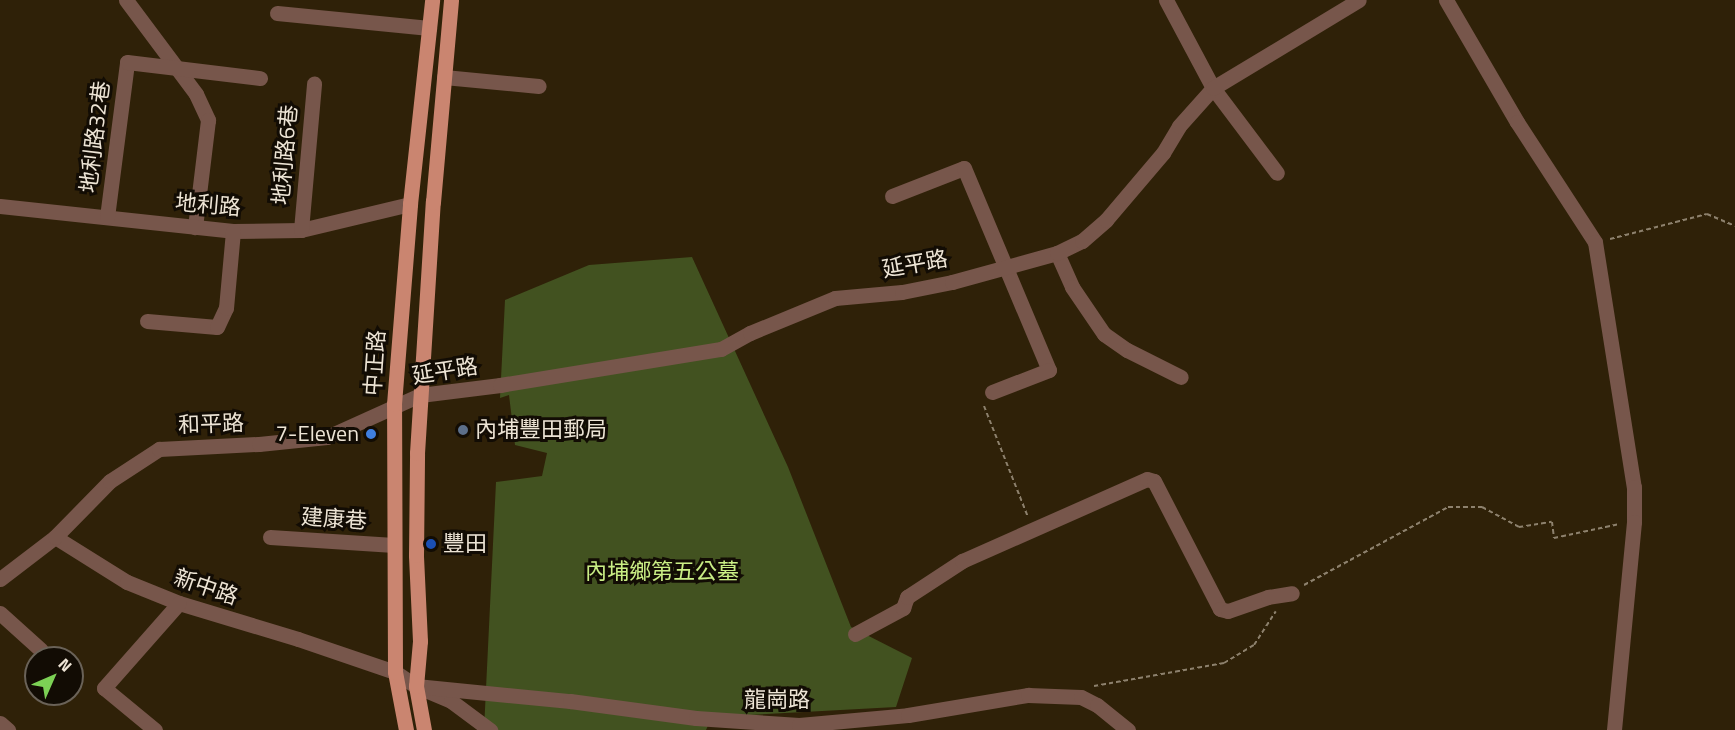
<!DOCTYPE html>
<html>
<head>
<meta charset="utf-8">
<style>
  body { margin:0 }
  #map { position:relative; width:1735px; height:730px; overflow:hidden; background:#2f2108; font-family:"Titillium Web","Noto Sans TC",sans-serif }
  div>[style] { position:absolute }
  .green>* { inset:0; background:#425220 }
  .path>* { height:2px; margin-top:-1px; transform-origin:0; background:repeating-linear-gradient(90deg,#8d816d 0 4.5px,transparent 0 7.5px) }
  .minor>* { height:15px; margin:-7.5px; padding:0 7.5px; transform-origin:7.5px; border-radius:7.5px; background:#77564b }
  .major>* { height:15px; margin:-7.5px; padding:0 7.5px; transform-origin:7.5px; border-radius:7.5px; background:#ca8570 }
  .dots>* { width:16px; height:16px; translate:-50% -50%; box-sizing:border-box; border:3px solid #120c04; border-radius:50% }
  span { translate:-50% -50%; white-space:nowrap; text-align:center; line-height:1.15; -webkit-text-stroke:6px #120c04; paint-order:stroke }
  .street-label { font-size:22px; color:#ede4d5 }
  .poi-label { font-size:22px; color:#ede4d5 }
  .left { translate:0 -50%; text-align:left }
  .right { translate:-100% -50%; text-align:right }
  .park-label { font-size:22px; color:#caee85 }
  .north { position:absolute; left:24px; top:646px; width:60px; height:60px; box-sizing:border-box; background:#120c04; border:2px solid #6a6258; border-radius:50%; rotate:45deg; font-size:16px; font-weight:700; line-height:24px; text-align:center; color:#ede4d5 }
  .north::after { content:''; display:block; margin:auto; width:21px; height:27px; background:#7cd155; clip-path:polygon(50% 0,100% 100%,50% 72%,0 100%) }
</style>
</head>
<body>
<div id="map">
  <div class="green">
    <i style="clip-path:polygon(692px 257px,788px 467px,851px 627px,912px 658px,896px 707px,712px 717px,706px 730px,484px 730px,496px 482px,542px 476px,547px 453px,515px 445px,509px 395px,500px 398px,505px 300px,589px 265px)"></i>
  </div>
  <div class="path">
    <i style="left:1610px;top:239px;width:100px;rotate:-14.5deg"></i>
    <i style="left:1707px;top:214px;width:30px;rotate:23deg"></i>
    <i style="left:984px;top:406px;width:119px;rotate:68.4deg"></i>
    <i style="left:1304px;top:585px;width:164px;rotate:-28.4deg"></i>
    <i style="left:1448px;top:507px;width:34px"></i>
    <i style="left:1482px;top:507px;width:42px;rotate:28.4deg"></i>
    <i style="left:1519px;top:527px;width:33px;rotate:-9deg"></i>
    <i style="left:1552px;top:522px;width:16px;rotate:83deg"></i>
    <i style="left:1554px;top:538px;width:67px;rotate:-12deg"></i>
    <i style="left:1094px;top:686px;width:132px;rotate:-10deg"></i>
    <i style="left:1224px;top:663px;width:35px;rotate:-31deg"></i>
    <i style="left:1254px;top:645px;width:40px;rotate:-57.1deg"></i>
  </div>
  <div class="minor">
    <i style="left:126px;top:0;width:117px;rotate:53.3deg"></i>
    <i style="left:196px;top:94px;width:29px;rotate:65deg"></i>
    <i style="left:208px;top:120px;width:108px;rotate:96.9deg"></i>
    <i style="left:1166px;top:0;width:100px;rotate:61.9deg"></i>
    <i style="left:1213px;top:88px;width:106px;rotate:53deg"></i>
    <i style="left:1446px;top:0;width:141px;rotate:59.8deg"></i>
    <i style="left:1517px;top:122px;width:143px;rotate:57deg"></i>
    <i style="left:1595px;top:242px;width:248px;rotate:81deg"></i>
    <i style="left:1634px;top:487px;width:35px;rotate:90deg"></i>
    <i style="left:1634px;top:522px;width:209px;rotate:95.5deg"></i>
    <i style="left:277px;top:13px;width:153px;rotate:5.6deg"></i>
    <i style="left:444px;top:77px;width:95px;rotate:5.4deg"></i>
    <i style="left:892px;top:196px;width:77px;rotate:-21.3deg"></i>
    <i style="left:964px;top:168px;width:219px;rotate:67.2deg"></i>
    <i style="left:1049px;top:370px;width:61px;rotate:158.9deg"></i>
    <i style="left:0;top:206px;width:234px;rotate:6.1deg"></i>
    <i style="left:233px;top:231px;width:68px;rotate:-0.8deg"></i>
    <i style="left:301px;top:230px;width:112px;rotate:-13.4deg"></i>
    <i style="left:107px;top:217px;width:156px;rotate:-82.6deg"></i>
    <i style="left:127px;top:62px;width:134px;rotate:6.9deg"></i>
    <i style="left:301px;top:230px;width:147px;rotate:-84.9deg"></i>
    <i style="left:1057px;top:253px;width:37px;rotate:66deg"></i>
    <i style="left:1072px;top:287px;width:57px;rotate:55.8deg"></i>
    <i style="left:1104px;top:334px;width:28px;rotate:35deg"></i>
    <i style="left:1127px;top:350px;width:60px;rotate:26.6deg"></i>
    <i style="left:147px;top:321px;width:70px;rotate:4.9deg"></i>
    <i style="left:217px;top:327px;width:21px;rotate:-65deg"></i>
    <i style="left:226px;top:308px;width:77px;rotate:-84.8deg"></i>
    <i style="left:55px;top:537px;width:85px;rotate:32deg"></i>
    <i style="left:127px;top:582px;width:56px;rotate:22deg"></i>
    <i style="left:179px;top:603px;width:124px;rotate:16.8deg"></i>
    <i style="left:298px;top:639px;width:102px;rotate:18.8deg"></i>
    <i style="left:395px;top:672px;width:25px;rotate:34deg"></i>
    <i style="left:416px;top:686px;width:38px;rotate:23deg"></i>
    <i style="left:451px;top:701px;width:49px;rotate:36.6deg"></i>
    <i style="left:270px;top:537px;width:124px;rotate:3.7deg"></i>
    <i style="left:0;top:579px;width:69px;rotate:-37.4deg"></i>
    <i style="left:55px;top:537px;width:78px;rotate:-45.5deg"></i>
    <i style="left:110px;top:481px;width:59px;rotate:-33.1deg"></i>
    <i style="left:159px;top:449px;width:100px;rotate:-2.9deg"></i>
    <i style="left:259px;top:444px;width:68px;rotate:-5.9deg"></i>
    <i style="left:327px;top:437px;width:102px;rotate:-24.3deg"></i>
    <i style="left:420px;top:395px;width:81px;rotate:-7.1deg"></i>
    <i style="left:500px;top:385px;width:224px;rotate:-9.3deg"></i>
    <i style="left:721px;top:349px;width:33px;rotate:-29deg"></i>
    <i style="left:750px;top:333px;width:92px;rotate:-22.4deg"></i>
    <i style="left:835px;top:298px;width:67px;rotate:-5.1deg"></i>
    <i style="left:902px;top:292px;width:51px;rotate:-11.3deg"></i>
    <i style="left:952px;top:282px;width:109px;rotate:-15.4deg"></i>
    <i style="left:1057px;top:253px;width:28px;rotate:-26deg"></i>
    <i style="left:1082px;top:241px;width:32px;rotate:-41deg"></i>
    <i style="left:1106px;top:220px;width:88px;rotate:-49.6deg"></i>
    <i style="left:1163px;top:153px;width:31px;rotate:-59deg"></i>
    <i style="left:1179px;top:126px;width:51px;rotate:-48.2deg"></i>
    <i style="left:1213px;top:88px;width:170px;rotate:-31.1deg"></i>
    <i style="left:0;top:613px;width:55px;rotate:42.1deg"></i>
    <i style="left:855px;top:634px;width:55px;rotate:-28.4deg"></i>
    <i style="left:903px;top:608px;width:12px;rotate:-70deg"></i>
    <i style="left:907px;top:597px;width:66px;rotate:-33.2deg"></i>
    <i style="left:962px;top:561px;width:202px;rotate:-23.9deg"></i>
    <i style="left:1147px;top:479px;width:7px;rotate:16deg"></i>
    <i style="left:1154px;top:481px;width:144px;rotate:62.7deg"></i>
    <i style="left:1220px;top:609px;width:8px;rotate:14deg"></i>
    <i style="left:1228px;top:611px;width:42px;rotate:-19.3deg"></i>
    <i style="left:1268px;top:597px;width:24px;rotate:-9deg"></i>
    <i style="left:416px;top:686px;width:155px;rotate:5.6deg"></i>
    <i style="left:570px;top:701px;width:127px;rotate:7.7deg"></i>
    <i style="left:696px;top:718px;width:103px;rotate:3.9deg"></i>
    <i style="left:799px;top:725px;width:109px;rotate:-5.2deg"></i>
    <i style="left:908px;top:715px;width:122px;rotate:-9.5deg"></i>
    <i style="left:1028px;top:695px;width:53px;rotate:2.2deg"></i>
    <i style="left:1081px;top:697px;width:18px;rotate:27deg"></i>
    <i style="left:1097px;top:705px;width:40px;rotate:39deg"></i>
    <i style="left:0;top:723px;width:11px;rotate:41deg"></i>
    <i style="left:155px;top:730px;width:66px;rotate:-140.5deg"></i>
    <i style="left:104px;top:688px;width:113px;rotate:-48.6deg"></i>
  </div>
  <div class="major">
    <i style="left:406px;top:730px;width:59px;rotate:-100.7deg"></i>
    <i style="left:395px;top:672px;width:268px;rotate:-90.2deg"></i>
    <i style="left:394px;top:404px;width:201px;rotate:-85.4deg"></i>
    <i style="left:410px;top:204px;width:205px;rotate:-83.8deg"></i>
    <i style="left:424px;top:730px;width:45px;rotate:-100.3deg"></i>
    <i style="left:416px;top:686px;width:45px;rotate:-84.9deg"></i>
    <i style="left:420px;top:641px;width:86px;rotate:-92.7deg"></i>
    <i style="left:416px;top:555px;width:102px;rotate:-89.4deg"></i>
    <i style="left:417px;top:453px;width:252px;rotate:-86.4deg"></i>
    <i style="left:433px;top:202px;width:203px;rotate:-84.9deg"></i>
  </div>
  <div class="dots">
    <i style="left:463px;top:430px;background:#5c6f8a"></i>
    <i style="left:371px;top:434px;background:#3f7fe0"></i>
    <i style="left:431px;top:544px;background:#1a4fb4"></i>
  </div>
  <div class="street-label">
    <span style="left:95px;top:137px;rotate:-83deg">地利路32巷</span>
    <span style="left:285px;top:155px;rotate:-85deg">地利路6巷</span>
    <span style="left:208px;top:205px;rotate:5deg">地利路</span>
    <span style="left:915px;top:264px;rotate:-10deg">延平路</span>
    <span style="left:375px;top:363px;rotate:-86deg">中正路</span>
    <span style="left:445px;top:371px;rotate:-9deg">延平路</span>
    <span style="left:211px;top:424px;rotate:-2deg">和平路</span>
    <span style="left:334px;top:519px;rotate:4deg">建康巷</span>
    <span style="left:206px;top:587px;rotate:19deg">新中路</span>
    <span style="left:777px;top:700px">龍崗路</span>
  </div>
  <div class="poi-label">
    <span class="left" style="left:475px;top:430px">內埔豐田郵局</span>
    <span class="right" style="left:359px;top:434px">7-Eleven</span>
    <span class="left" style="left:443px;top:544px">豐田</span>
  </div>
  <div class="park-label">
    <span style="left:662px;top:572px">內埔鄉第五公墓</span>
  </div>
  <div class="north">N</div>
</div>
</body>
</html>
